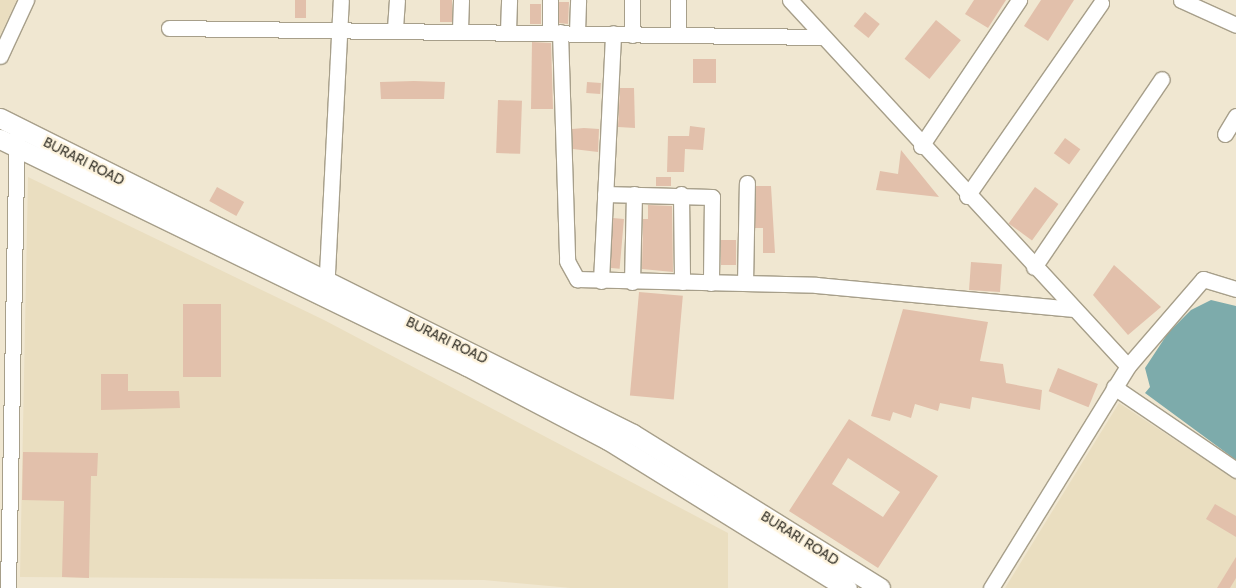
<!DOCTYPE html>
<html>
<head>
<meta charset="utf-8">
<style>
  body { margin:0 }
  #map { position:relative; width:1236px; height:588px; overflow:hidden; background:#f0e7d1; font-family:Cabin,sans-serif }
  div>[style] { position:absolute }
  .built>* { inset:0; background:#eadec0 }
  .water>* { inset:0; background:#7dabab }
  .building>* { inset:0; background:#e2c0ab; transform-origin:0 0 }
  .roads { filter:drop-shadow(1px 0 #a79f8a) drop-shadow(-1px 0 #a79f8a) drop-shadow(0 1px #a79f8a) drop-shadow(0 -1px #a79f8a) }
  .minor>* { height:15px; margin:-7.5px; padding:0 7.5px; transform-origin:7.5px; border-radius:7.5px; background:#fff }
  .major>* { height:19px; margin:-9.5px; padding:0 9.5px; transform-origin:9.5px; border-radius:9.5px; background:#fff }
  span { translate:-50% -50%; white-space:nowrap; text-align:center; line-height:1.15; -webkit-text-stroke:4.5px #fef4de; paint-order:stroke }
  .street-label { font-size:14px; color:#3a372e }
</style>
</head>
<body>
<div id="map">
  <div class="built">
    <i style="clip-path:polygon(0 0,17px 0,0 36px)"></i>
    <i style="clip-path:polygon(28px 177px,324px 320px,728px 533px,728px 588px,571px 588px,484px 580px,20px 577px)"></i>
    <i style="clip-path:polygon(1119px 403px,1236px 480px,1236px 588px,1005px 588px)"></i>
  </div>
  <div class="water">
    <i style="clip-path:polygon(1211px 300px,1236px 306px,1236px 460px,1145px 393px,1150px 387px,1145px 368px,1168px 333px,1191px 310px)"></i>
  </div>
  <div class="building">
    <i style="left:295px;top:0;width:11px;height:18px"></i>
    <i style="left:440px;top:0;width:12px;height:22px"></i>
    <i style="clip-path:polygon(974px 0,1006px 0,988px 28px,965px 14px)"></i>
    <i style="clip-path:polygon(1041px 0,1074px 0,1048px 41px,1024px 26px)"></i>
    <i style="clip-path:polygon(559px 2px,569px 2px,568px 24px,559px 23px)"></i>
    <i style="left:530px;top:4px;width:11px;height:20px"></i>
    <i style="left:865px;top:12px;width:19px;height:18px;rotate:39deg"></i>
    <i style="left:936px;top:20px;width:32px;height:50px;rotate:39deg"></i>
    <i style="clip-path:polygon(532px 42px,551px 43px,553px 109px,531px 109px)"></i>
    <i style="left:693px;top:59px;width:23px;height:24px"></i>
    <i style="clip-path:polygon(414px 81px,445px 82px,444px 99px,381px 99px,380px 82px)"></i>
    <i style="left:587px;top:82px;width:14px;height:11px;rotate:4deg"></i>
    <i style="clip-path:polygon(620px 88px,634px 88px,635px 128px,618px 127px)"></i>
    <i style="left:498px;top:100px;width:24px;height:53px;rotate:2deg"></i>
    <i style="clip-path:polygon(690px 126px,705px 128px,703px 150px,685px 149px,684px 172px,667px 172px,668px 136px,689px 136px)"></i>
    <i style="clip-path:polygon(584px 128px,599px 129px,598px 152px,573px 149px,572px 129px)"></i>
    <i style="left:1065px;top:138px;width:19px;height:19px;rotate:36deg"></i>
    <i style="clip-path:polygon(901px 150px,939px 197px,876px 190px,880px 171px,898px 174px)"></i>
    <i style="left:656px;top:177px;width:15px;height:9px"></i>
    <i style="clip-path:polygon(756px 186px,771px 186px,775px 253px,763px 253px,763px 228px,755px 228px)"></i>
    <i style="left:217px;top:187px;width:31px;height:16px;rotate:29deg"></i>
    <i style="left:1035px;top:187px;width:29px;height:45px;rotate:36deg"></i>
    <i style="clip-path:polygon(648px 205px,672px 206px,673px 272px,642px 269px,643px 219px,648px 219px)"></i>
    <i style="left:613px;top:218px;width:11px;height:50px;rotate:5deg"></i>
    <i style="left:736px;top:240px;width:25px;height:15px;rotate:90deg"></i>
    <i style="left:971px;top:262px;width:31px;height:28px;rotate:4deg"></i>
    <i style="clip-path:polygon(1114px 265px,1161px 307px,1128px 335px,1093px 295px)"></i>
    <i style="left:639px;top:292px;width:44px;height:104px;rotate:5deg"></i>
    <i style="left:183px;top:304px;width:38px;height:73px"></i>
    <i style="clip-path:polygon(903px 309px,988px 322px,980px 361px,1003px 364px,1006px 383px,1042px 390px,1040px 410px,972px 397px,970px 409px,940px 403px,938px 411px,915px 404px,911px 418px,893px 412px,890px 421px,871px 416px)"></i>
    <i style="left:1058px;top:368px;width:43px;height:25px;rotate:22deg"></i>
    <i style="clip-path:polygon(101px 374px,128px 374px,128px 391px,179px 391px,180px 408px,101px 410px)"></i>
    <i style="clip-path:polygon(evenodd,849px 419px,938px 476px,878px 568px,789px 511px,849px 419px,848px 458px,900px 492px,883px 517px,832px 484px,848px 458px)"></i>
    <i style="clip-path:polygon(23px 452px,98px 453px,97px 476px,91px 476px,89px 578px,62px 577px,64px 501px,22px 500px)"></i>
    <i style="clip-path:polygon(1215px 504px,1236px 516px,1236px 537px,1206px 519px)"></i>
    <i style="clip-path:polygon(1236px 557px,1236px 578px,1230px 588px,1217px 588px)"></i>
  </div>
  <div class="roads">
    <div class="minor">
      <i style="left:632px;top:0;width:35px;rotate:90deg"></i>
      <i style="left:790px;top:0;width:498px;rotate:47.3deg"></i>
      <i style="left:1181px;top:0;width:60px;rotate:24.4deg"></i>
      <i style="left:169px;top:28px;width:653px;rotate:0.79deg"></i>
      <i style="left:395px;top:28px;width:28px;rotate:-86deg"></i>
      <i style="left:460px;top:29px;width:29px;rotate:-88deg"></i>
      <i style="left:508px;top:31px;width:31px;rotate:-88deg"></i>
      <i style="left:550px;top:31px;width:31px;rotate:-90deg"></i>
      <i style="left:560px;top:32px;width:229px;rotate:88.2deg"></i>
      <i style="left:567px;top:261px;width:21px;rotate:61deg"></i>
      <i style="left:577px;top:279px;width:239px;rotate:1.4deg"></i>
      <i style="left:816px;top:285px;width:259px;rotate:5.3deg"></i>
      <i style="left:577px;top:32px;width:32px;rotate:-88deg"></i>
      <i style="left:678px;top:34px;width:34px;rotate:-90deg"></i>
      <i style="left:0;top:56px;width:62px;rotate:-65.1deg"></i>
      <i style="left:1225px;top:134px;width:21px;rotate:-59deg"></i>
      <i style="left:921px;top:146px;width:176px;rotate:-56.1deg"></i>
      <i style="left:605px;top:194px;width:107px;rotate:1.6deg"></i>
      <i style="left:712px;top:197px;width:86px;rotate:90.7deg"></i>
      <i style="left:681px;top:194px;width:88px;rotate:89.3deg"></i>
      <i style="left:967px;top:196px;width:235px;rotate:-55.2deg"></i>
      <i style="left:1034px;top:267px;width:227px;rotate:-55.8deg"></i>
      <i style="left:601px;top:281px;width:248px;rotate:-87.2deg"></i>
      <i style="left:632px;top:282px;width:88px;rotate:-88.7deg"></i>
      <i style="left:745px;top:283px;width:100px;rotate:-88.9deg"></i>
      <i style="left:326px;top:293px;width:293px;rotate:-87.1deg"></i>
      <i style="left:1114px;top:387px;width:148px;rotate:34.2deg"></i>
      <i style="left:8px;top:588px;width:451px;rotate:-88.9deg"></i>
      <i style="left:991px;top:588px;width:261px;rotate:-58.3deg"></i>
      <i style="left:1128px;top:366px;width:115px;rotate:-49.2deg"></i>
      <i style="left:1203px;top:279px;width:34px;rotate:17deg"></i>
    </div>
    <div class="major">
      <i style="left:0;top:118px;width:707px;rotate:26.53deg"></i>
      <i style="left:633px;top:434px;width:291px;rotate:31.9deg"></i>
      <i style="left:0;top:139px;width:519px;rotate:25.92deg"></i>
      <i style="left:467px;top:366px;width:159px;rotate:27.7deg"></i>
      <i style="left:608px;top:440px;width:281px;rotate:31.8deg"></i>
    </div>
  </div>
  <div class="street-label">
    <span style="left:84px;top:161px;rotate:27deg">BURARI ROAD</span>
    <span style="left:447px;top:340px;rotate:26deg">BURARI ROAD</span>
    <span style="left:800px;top:538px;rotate:32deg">BURARI ROAD</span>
  </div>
</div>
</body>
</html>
